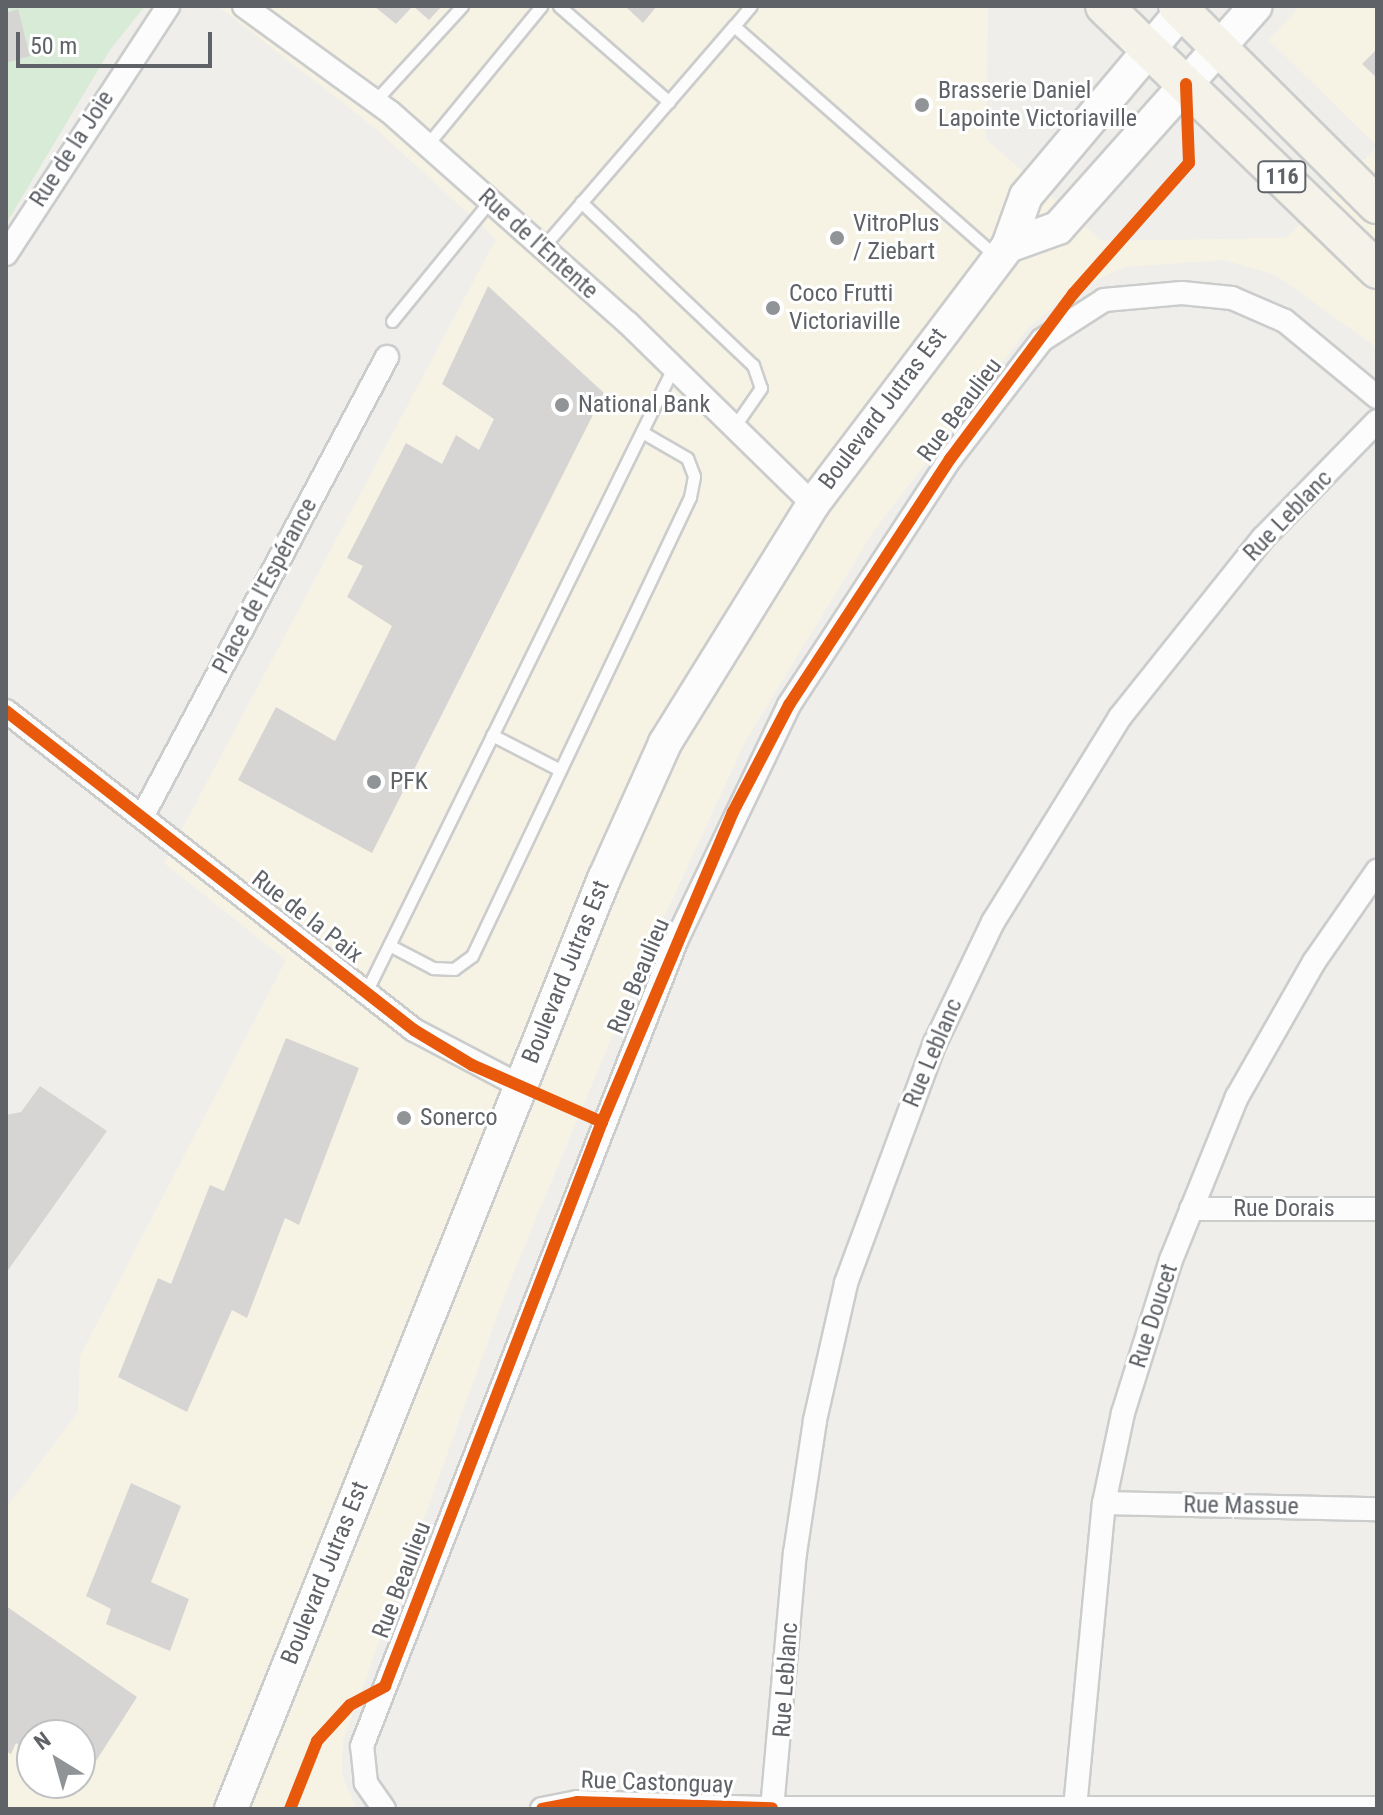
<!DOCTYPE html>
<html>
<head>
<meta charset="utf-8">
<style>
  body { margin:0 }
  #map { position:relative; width:1383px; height:1815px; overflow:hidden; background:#efeeea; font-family:"Roboto Condensed",sans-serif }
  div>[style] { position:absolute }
  .commercial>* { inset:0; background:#f7f3e4 }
  .green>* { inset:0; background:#d8ebd6 }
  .building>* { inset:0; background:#d6d5d3 }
  .roads { filter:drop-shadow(2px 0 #cbcccc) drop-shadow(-2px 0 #cbcccc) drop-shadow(0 2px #cbcccc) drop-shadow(0 -2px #cbcccc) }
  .lane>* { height:11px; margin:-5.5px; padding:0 5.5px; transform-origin:5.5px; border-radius:5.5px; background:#fdfcfc }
  .street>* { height:22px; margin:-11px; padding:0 11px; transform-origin:11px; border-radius:11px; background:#fdfcfc }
  .secondary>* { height:32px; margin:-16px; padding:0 16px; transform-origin:16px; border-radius:16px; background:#fdfcfc }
  .primary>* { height:36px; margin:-18px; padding:0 18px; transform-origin:18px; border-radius:18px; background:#f4f2e9 }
  .cycleway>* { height:12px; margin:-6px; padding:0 6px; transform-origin:6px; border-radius:6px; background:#e8590c }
  .dots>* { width:22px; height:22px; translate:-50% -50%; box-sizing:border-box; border:4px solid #fff; border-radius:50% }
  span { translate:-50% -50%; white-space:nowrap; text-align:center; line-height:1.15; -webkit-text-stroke:6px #fff; paint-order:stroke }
  .shield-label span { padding:2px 6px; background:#fff; border:2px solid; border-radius:6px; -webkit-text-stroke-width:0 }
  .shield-label { font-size:22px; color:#5f6368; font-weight:700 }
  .poi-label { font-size:24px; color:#5f6368 }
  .left { translate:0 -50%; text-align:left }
  .street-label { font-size:24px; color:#5f6368 }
  .frame { position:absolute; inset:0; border:8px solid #5f6368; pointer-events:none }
  .north { position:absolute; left:16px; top:1719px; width:80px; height:80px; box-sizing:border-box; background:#fff; border:2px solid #bfc1c3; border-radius:50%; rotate:323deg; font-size:22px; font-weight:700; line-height:32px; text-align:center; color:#5f6368 }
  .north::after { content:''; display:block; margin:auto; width:28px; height:36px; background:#919496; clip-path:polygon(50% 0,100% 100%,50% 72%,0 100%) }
  .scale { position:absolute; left:16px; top:32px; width:196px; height:36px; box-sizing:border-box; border:4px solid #5f6368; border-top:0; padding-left:10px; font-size:24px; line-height:28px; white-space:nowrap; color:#5f6368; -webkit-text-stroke:6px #fff; paint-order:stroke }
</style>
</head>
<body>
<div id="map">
  <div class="commercial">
    <i style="clip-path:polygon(evenodd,218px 6px,988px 6px,986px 139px,1102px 241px,1286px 238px,1377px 147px,1377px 348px,1276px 275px,1224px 260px,1124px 267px,1072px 292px,1028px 328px,873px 532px,745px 742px,638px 974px,510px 1281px,343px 1741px,342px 1775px,356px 1809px,6px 1809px,6px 1509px,78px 1412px,80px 1356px,286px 960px,164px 863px,496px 239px,374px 127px,218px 6px,32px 1735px,80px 1735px,80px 1783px,32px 1783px,32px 1735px)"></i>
    <i style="clip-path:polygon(1300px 6px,1377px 6px,1377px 146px,1269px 40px)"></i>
  </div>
  <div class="green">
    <i style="clip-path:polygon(6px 6px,145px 6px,110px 50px,6px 224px)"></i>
  </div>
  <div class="building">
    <i style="clip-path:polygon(374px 6px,413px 6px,396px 24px)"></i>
    <i style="clip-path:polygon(413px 6px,442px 6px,429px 20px)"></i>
    <i style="clip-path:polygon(625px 6px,657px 6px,643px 23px)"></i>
    <i style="clip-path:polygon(18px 9px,30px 56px,6px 63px,6px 13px)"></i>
    <i style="clip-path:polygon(1377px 49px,1377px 78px,1362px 64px)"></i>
    <i style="clip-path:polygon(488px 286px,604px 393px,372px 853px,238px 780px,276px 707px,335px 741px,392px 626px,347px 597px,363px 566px,347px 558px,406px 443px,442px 464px,456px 435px,479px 450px,494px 419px,442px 384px)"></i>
    <i style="clip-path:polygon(286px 1038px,359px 1068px,299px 1225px,285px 1218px,247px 1318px,232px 1310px,187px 1412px,118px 1377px,158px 1278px,171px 1284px,210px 1185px,224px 1191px)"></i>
    <i style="clip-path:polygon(40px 1086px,107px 1131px,6px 1273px,6px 1115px,21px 1112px)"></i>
    <i style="clip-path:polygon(131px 1483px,181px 1506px,151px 1582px,189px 1599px,170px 1651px,106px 1624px,111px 1609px,86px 1596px)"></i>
    <i style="clip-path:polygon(6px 1606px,137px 1697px,82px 1783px,80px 1735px,32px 1735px,32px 1753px,16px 1743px,11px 1754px,6px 1751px)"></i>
  </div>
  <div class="roads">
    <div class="lane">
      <i style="left:559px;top:6px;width:146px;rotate:41.1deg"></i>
      <i style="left:734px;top:26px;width:26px;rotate:-50deg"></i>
      <i style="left:375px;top:101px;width:129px;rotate:-47.5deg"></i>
      <i style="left:427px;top:145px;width:180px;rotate:-50.6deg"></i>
      <i style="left:581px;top:202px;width:237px;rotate:43.5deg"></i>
      <i style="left:753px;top:365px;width:24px;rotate:71deg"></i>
      <i style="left:761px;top:388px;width:47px;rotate:124.7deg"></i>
      <i style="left:543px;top:247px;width:292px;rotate:-49.2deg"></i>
      <i style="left:734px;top:26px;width:351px;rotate:41.3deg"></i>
      <i style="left:392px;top:321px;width:155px;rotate:-50.8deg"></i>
      <i style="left:492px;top:735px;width:76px;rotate:27.2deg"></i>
      <i style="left:389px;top:945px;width:50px;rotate:27.6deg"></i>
      <i style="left:433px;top:968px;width:21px;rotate:3deg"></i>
      <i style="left:454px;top:969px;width:22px;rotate:-36deg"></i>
      <i style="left:472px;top:956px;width:508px;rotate:-64.59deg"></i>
      <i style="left:690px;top:497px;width:21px;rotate:-79deg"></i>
      <i style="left:694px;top:476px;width:19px;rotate:-111deg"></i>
      <i style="left:687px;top:458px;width:52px;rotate:-150deg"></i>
      <i style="left:366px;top:992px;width:695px;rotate:-63.8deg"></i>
    </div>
    <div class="street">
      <i style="left:244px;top:6px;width:180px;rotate:36deg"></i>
      <i style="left:390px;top:112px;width:318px;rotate:41.6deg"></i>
      <i style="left:628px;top:323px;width:259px;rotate:44.4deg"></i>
      <i style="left:6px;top:254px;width:296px;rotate:-56.8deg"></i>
      <i style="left:6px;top:711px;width:518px;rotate:38.02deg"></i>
      <i style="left:414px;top:1030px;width:120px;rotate:27.8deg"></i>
      <i style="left:143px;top:815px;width:519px;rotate:-61.95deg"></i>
      <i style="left:1191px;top:1209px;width:186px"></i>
      <i style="left:1104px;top:1503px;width:273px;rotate:1.3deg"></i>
      <i style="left:1075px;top:1808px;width:306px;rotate:-84.6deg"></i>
      <i style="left:1104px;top:1503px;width:92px;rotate:-78.1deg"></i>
      <i style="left:1123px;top:1413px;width:160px;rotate:-72.6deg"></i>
      <i style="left:1171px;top:1260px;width:176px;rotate:-68deg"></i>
      <i style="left:1237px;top:1097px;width:155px;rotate:-60.3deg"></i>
      <i style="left:1314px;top:962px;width:111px;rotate:-55.3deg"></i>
      <i style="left:384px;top:1809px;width:32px;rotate:-125deg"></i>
      <i style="left:366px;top:1783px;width:37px;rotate:-96deg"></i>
      <i style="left:362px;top:1746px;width:866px;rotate:-68.68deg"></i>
      <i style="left:677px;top:939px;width:259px;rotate:-64.4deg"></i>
      <i style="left:789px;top:705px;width:294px;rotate:-56.8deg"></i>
      <i style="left:950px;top:459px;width:150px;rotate:-52.3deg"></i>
      <i style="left:1042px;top:340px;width:74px;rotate:-32.8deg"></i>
      <i style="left:1104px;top:300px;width:78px;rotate:-5.1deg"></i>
      <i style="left:1182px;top:293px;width:50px;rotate:5.7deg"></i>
      <i style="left:1232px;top:298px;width:58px;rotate:23.5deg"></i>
      <i style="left:1285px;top:321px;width:119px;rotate:39.6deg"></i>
      <i style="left:542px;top:1809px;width:36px;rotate:-11deg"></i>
      <i style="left:577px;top:1802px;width:195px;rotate:1.8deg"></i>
      <i style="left:772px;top:1808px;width:605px"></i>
      <i style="left:772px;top:1809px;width:257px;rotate:-84.9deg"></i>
      <i style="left:795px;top:1553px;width:134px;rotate:-81.4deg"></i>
      <i style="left:815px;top:1420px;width:140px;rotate:-77.2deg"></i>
      <i style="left:846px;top:1283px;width:256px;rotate:-69.7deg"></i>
      <i style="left:935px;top:1043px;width:134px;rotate:-64.4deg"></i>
      <i style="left:993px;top:922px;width:241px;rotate:-58.2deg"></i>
      <i style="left:1120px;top:717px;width:229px;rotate:-51.4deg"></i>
      <i style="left:1263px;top:538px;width:163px;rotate:-45.7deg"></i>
    </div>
    <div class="secondary">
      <i style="left:1008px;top:246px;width:53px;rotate:-19.8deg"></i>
      <i style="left:1058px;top:228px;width:297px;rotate:-48.3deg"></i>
      <i style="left:231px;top:1809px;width:1002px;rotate:-68.15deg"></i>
      <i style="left:604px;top:879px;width:149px;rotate:-65.8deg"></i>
      <i style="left:665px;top:743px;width:281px;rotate:-58.2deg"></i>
      <i style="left:813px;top:504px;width:323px;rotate:-52.9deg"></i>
      <i style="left:1008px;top:246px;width:53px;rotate:-70.2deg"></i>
      <i style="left:1026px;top:196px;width:248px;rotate:-49.9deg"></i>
    </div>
    <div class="primary">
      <i style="left:1104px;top:6px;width:380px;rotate:44deg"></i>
      <i style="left:1177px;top:6px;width:282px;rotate:44.9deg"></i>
    </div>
  </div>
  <div class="cycleway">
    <i style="left:6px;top:711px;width:518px;rotate:38.02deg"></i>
    <i style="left:414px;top:1030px;width:68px;rotate:31.1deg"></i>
    <i style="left:472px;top:1065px;width:142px;rotate:23.7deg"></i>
    <i style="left:290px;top:1809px;width:73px;rotate:-68.3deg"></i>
    <i style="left:317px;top:1741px;width:49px;rotate:-47.5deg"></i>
    <i style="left:350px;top:1705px;width:40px;rotate:-28deg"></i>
    <i style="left:385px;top:1686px;width:604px;rotate:-68.96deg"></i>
    <i style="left:602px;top:1122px;width:337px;rotate:-67.1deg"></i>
    <i style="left:733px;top:812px;width:121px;rotate:-62.4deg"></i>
    <i style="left:789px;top:705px;width:294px;rotate:-56.8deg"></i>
    <i style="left:950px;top:459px;width:206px;rotate:-53.3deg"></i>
    <i style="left:1073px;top:294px;width:175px;rotate:-48.5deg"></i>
    <i style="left:1189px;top:163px;width:79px;rotate:-92.2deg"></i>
    <i style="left:542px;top:1809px;width:36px;rotate:-11deg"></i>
    <i style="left:577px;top:1802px;width:195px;rotate:1.8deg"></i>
  </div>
  <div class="dots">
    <i style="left:922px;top:105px;background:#919496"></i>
    <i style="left:837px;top:238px;background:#919496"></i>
    <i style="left:773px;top:308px;background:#919496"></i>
    <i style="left:562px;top:405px;background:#919496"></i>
    <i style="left:374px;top:782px;background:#919496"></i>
    <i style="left:404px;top:1118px;background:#919496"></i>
  </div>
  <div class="shield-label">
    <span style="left:1282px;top:177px">116</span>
  </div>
  <div class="poi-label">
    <span class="left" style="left:938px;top:105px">Brasserie Daniel<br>Lapointe Victoriaville</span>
    <span class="left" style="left:853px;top:238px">VitroPlus<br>/ Ziebart</span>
    <span class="left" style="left:789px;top:308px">Coco Frutti<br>Victoriaville</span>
    <span class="left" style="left:578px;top:405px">National Bank</span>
    <span class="left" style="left:390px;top:782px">PFK</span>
    <span class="left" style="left:420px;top:1118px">Sonerco</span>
  </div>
  <div class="street-label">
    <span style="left:72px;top:149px;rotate:-57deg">Rue de la Joie</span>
    <span style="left:538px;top:244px;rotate:42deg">Rue de l'Entente</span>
    <span style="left:883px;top:409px;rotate:-53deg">Boulevard Jutras Est</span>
    <span style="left:960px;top:410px;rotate:-53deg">Rue Beaulieu</span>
    <span style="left:1288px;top:516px;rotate:-46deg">Rue Leblanc</span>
    <span style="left:265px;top:586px;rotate:-62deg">Place de l'Espérance</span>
    <span style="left:307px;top:917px;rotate:38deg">Rue de la Paix</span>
    <span style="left:566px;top:972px;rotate:-68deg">Boulevard Jutras Est</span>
    <span style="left:639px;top:976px;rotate:-67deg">Rue Beaulieu</span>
    <span style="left:933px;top:1053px;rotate:-67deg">Rue Leblanc</span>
    <span style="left:1284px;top:1209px">Rue Dorais</span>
    <span style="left:1154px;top:1316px;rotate:-72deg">Rue Doucet</span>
    <span style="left:1241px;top:1506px;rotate:1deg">Rue Massue</span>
    <span style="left:325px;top:1573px;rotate:-68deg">Boulevard Jutras Est</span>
    <span style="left:402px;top:1580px;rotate:-69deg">Rue Beaulieu</span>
    <span style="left:786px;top:1680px;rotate:-86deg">Rue Leblanc</span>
    <span style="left:657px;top:1783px;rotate:2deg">Rue Castonguay</span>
  </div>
  <div class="frame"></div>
  <div class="north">N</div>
  <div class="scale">50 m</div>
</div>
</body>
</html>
